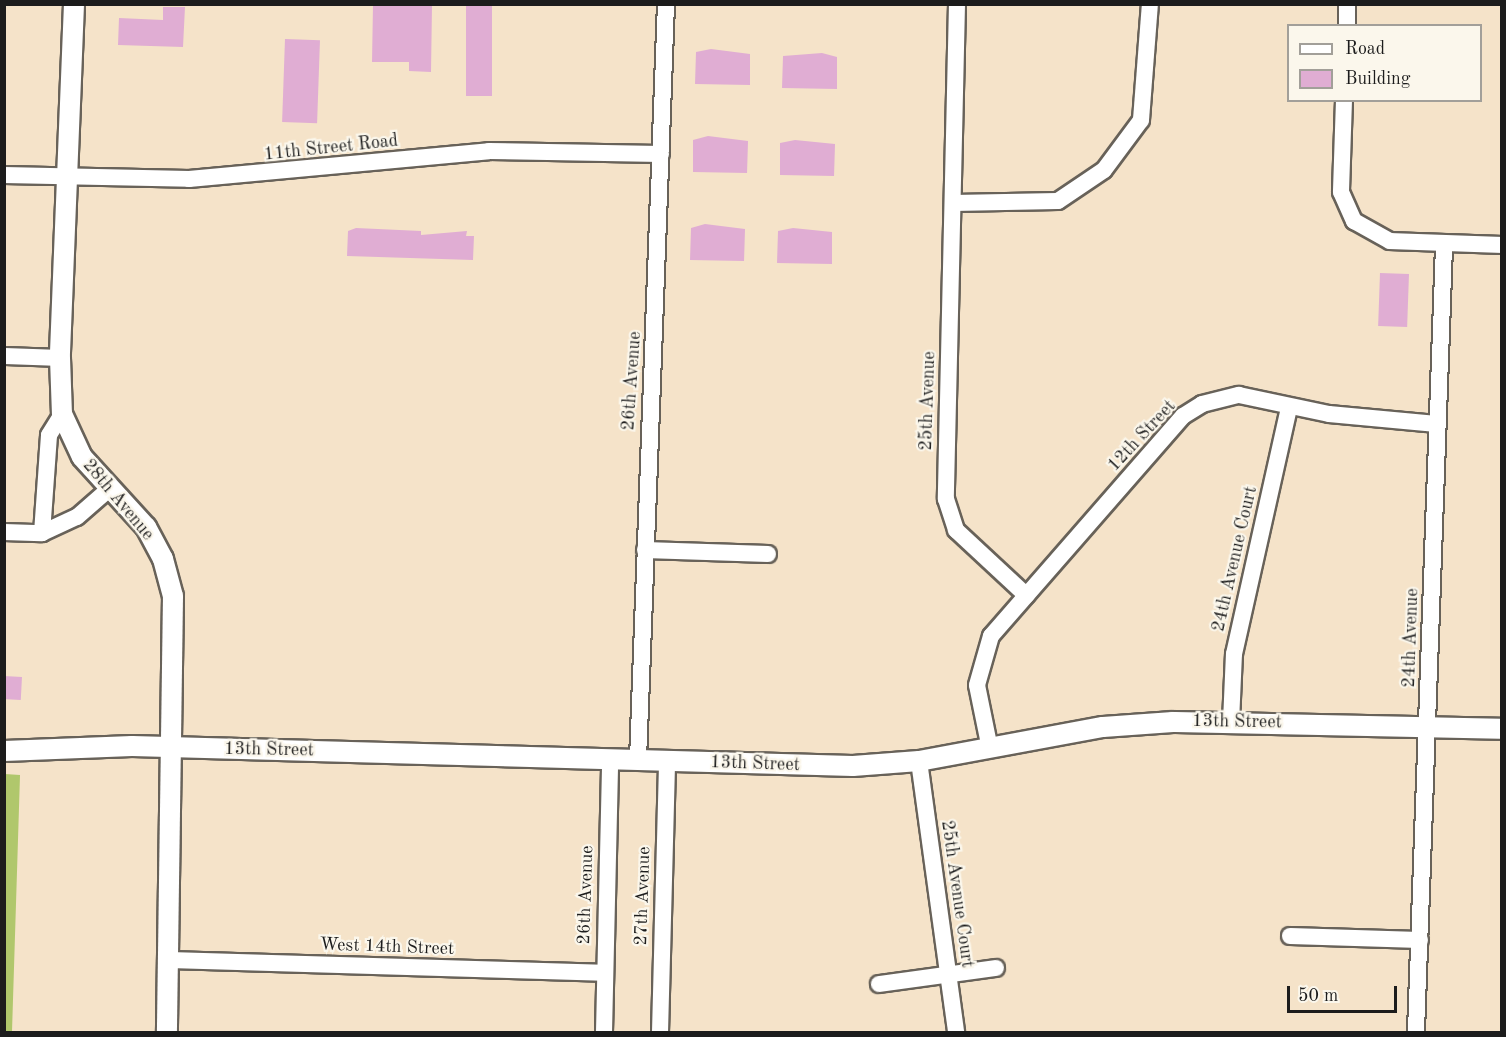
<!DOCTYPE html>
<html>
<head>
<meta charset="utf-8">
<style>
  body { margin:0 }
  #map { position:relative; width:1506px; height:1037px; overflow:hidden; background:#f5e3c9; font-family:"Old Standard TT",serif }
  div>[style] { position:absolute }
  .green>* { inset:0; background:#b0c76c }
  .building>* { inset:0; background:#e0add3; transform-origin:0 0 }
  .roads { filter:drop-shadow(2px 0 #686259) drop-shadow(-2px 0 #686259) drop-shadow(0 2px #686259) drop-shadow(0 -2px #686259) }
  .minor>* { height:16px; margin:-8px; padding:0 8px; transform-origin:8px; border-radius:8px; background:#fff }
  .tertiary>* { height:20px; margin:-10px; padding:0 10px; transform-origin:10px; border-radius:10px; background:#fff }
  span { translate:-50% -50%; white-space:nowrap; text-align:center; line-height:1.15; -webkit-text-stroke:4.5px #fbf7ec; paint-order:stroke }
  .street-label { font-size:18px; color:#1c1c1c }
  .frame { position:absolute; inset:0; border:6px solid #1c1c1c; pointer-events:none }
  .legend { position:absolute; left:1287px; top:24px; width:195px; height:78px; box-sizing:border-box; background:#fbf7ec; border:2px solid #a29f99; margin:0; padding:8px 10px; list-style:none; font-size:18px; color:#1c1c1c }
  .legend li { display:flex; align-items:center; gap:12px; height:30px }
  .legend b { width:30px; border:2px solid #a29f99 }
  .scale { position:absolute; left:1287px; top:986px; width:110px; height:27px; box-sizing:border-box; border:3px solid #1c1c1c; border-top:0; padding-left:8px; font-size:18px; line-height:21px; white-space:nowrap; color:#1c1c1c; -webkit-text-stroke:4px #fbf7ec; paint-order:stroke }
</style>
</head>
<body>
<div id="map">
  <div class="green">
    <i style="clip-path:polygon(5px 774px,20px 775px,12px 1032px,4px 1032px)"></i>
  </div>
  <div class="building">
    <i style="left:466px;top:4px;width:26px;height:92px"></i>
    <i style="clip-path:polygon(373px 5px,432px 6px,431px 72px,409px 71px,409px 62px,372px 62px)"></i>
    <i style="clip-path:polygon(163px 7px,185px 7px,183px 47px,118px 45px,119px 18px,163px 20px)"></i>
    <i style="left:285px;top:39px;width:35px;height:83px;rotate:2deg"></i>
    <i style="clip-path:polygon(711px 49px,750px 54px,750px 85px,695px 84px,696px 52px)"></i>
    <i style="clip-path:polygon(822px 53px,837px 57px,837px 89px,782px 88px,783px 56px)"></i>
    <i style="clip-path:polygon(708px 136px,748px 141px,747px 173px,693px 172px,693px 140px)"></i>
    <i style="clip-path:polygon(795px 140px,835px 144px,834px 176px,780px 175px,780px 143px)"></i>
    <i style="clip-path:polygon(705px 224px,745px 229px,744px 261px,690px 260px,691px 228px)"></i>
    <i style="clip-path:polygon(356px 228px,421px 231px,421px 235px,467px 231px,466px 236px,474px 236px,473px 260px,347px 256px,348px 231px)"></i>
    <i style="clip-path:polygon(793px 228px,832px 232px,832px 264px,777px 263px,778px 231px)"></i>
    <i style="left:1380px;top:273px;width:29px;height:53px;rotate:2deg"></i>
    <i style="left:4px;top:676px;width:18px;height:23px;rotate:3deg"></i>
  </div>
  <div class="roads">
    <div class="minor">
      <i style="left:957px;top:4px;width:495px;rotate:91.3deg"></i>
      <i style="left:946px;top:499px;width:33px;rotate:72deg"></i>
      <i style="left:956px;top:530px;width:96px;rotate:42.9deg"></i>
      <i style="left:1347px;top:26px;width:22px;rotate:-90deg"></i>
      <i style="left:1344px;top:100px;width:92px;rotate:91.9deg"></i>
      <i style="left:1341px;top:192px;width:32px;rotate:66deg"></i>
      <i style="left:1354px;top:221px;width:41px;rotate:29.1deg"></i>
      <i style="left:1390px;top:241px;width:112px;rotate:2deg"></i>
      <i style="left:4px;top:175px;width:185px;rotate:1.2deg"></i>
      <i style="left:189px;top:179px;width:301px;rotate:-5.3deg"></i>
      <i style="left:489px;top:151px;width:172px;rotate:1deg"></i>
      <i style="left:953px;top:203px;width:105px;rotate:-1.1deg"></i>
      <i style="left:1058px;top:201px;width:55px;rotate:-34deg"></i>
      <i style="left:1104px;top:170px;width:62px;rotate:-53.5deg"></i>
      <i style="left:1141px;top:120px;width:116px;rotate:-85.6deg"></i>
      <i style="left:4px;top:356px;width:56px;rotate:2deg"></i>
      <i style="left:4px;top:532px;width:38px;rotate:2deg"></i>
      <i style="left:42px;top:533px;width:38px;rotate:-25deg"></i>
      <i style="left:77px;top:517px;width:41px;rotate:-41.1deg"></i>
      <i style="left:42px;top:533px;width:98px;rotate:-85.9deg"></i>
      <i style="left:49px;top:435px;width:25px;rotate:-58deg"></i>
      <i style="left:645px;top:550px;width:123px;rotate:1.9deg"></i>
      <i style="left:1231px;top:722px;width:68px;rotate:-87.5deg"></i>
      <i style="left:1234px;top:654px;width:253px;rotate:-77.4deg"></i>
      <i style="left:990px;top:749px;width:65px;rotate:-101.5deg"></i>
      <i style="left:977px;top:685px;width:51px;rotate:-74.1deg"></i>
      <i style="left:991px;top:636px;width:292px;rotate:-48.9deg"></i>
      <i style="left:1183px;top:416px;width:22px;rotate:-32deg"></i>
      <i style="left:1202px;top:404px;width:38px;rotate:-14deg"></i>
      <i style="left:1239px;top:395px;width:92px;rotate:11.9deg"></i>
      <i style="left:1329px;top:414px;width:108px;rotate:5.3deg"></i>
      <i style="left:638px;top:760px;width:757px;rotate:-87.88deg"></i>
      <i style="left:919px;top:761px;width:274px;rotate:82.2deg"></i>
      <i style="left:1290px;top:936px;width:130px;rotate:1.8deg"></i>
      <i style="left:169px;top:960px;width:434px;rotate:1.7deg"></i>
      <i style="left:879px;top:984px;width:118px;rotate:-7.8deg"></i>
      <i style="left:604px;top:1032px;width:273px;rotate:-88.7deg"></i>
      <i style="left:660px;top:1032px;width:271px;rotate:-88.5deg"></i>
      <i style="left:1416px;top:1032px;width:788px;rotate:-87.96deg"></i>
    </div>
    <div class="tertiary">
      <i style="left:74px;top:4px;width:354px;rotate:92.3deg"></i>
      <i style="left:60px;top:358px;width:56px;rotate:88deg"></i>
      <i style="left:62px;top:414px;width:47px;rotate:65.1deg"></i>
      <i style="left:82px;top:457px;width:95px;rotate:47.6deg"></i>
      <i style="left:146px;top:527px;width:36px;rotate:62deg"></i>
      <i style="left:163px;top:559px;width:38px;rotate:75deg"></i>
      <i style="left:173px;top:596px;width:436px;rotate:90.8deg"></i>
      <i style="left:4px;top:751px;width:128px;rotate:-2.2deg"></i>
      <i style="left:132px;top:746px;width:721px;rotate:1.59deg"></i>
      <i style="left:853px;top:766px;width:66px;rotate:-4.3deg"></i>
      <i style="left:919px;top:761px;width:187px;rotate:-10.5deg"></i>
      <i style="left:1103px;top:727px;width:70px;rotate:-4.1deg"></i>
      <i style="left:1173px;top:722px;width:329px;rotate:1.2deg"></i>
    </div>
  </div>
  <div class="street-label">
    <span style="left:331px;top:148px;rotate:-6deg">11th Street Road</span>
    <span style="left:632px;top:381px;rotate:-86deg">26th Avenue</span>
    <span style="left:928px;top:401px;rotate:-88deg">25th Avenue</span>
    <span style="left:1142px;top:436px;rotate:-47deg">12th Street</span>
    <span style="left:118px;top:500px;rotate:50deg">28th Avenue</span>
    <span style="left:1235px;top:559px;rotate:-77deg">24th Avenue Court</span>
    <span style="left:1411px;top:638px;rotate:-88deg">24th Avenue</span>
    <span style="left:1237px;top:722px;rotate:1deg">13th Street</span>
    <span style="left:269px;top:750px;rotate:1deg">13th Street</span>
    <span style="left:755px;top:764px;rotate:2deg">13th Street</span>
    <span style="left:957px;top:894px;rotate:82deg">25th Avenue Court</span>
    <span style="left:586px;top:895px;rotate:-88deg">26th Avenue</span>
    <span style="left:643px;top:896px;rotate:-88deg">27th Avenue</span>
    <span style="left:387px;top:947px;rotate:2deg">West 14th Street</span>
  </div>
  <div class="frame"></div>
  <ul class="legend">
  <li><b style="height:8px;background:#fff"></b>Road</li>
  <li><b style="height:16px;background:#e0add3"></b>Building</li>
  </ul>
  <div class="scale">50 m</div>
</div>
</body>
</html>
